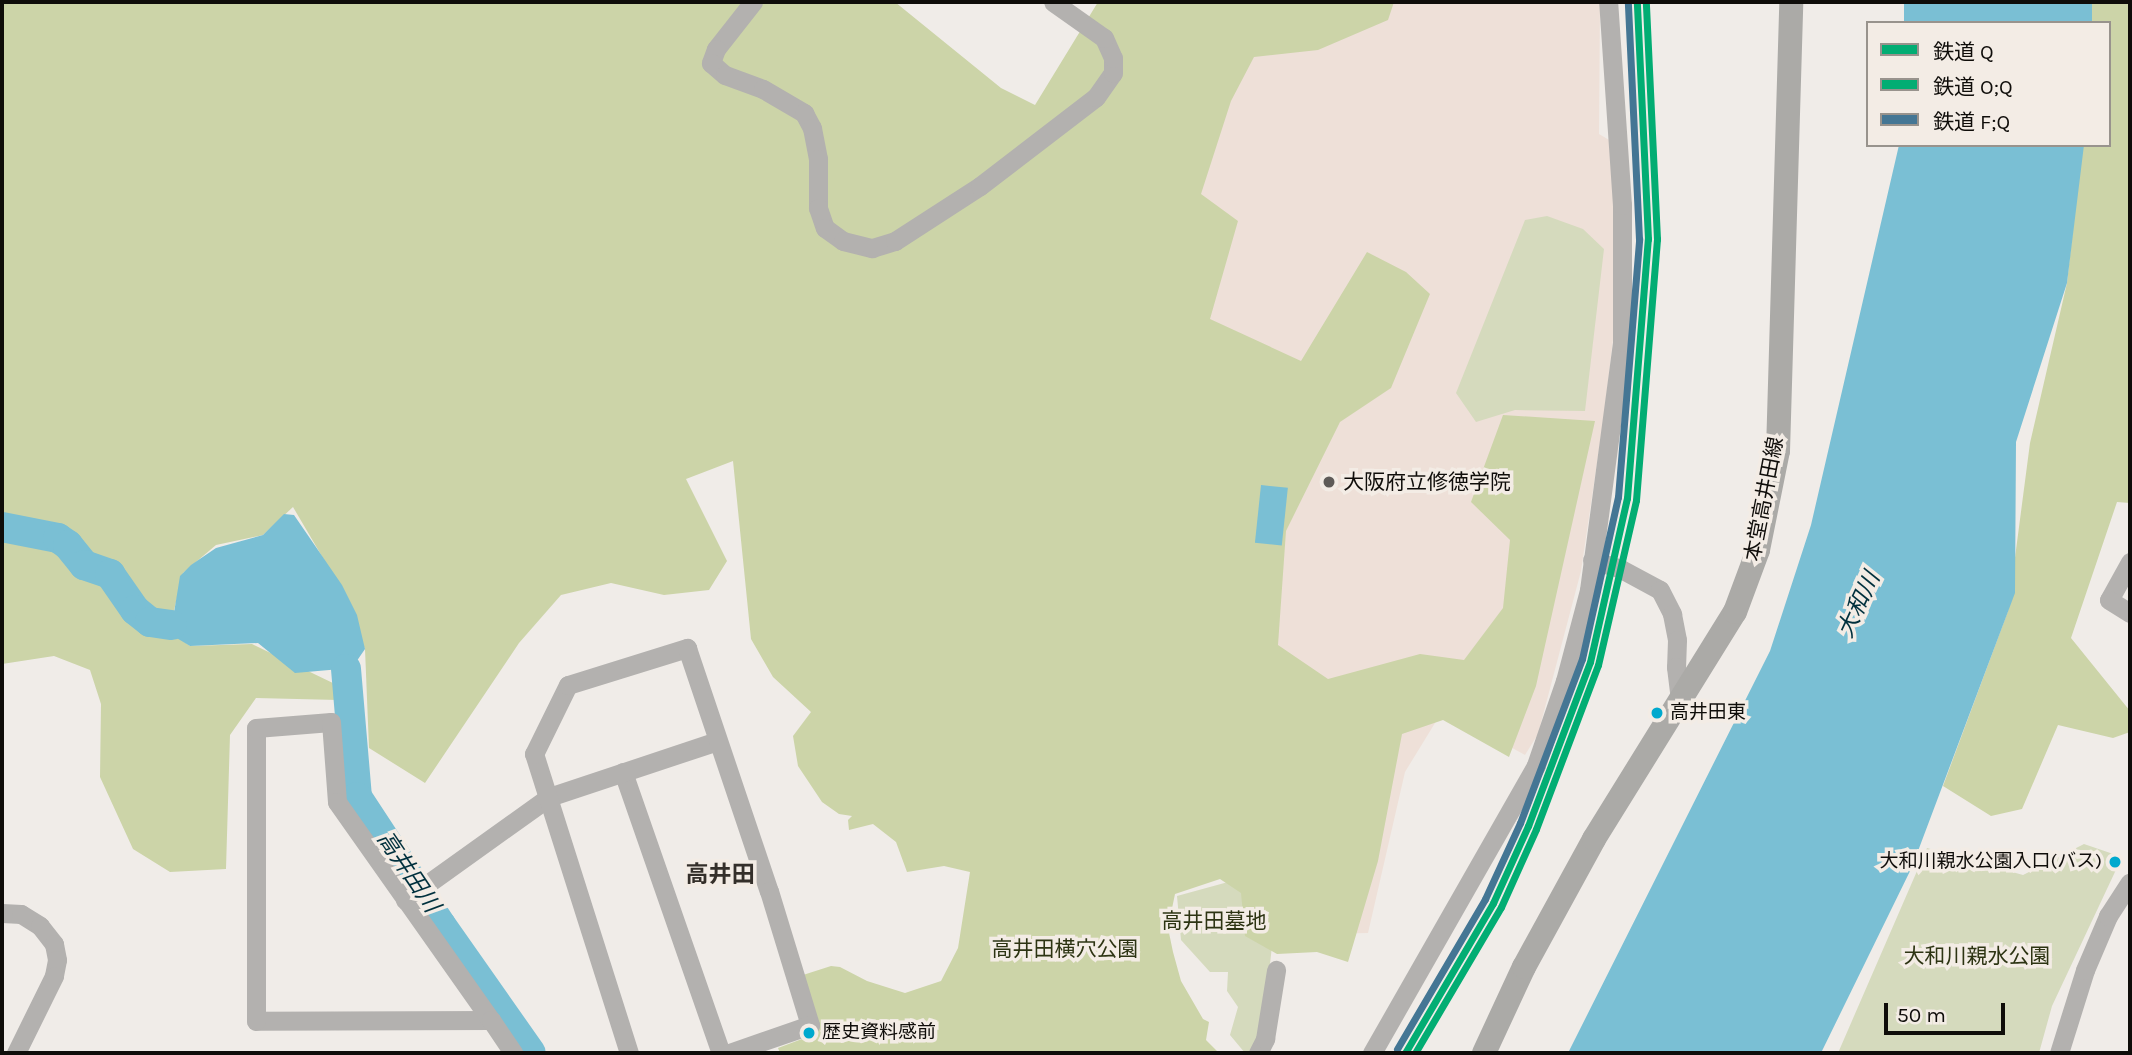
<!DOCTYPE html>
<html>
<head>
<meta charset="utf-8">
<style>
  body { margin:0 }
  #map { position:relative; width:2132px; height:1055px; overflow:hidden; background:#f0ece8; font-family:Karla,"Noto Sans JP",sans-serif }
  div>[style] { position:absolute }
  .education>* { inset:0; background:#eee0d8 }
  .green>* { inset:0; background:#d5dabd }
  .forest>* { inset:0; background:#ccd4a8 }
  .water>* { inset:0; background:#7abfd4; transform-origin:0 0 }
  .river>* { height:30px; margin:-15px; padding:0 15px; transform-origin:15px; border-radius:15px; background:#7abfd4 }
  .minor>* { height:19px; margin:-9.5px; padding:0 9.5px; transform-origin:9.5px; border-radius:9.5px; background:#b3b1af }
  .major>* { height:24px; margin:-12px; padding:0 12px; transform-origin:12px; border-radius:12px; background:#abaaa7 }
  .rail-1>* { height:7px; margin:-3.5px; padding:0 3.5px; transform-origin:3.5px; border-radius:3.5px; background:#02ad73 }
  .rail-2>* { height:7px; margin:-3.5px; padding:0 3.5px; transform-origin:3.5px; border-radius:3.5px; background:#02ad73 }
  .rail-3>* { height:7px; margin:-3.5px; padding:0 3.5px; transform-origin:3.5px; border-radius:3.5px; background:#447694 }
  .dots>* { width:19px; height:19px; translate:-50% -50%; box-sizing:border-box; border:4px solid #f3ece5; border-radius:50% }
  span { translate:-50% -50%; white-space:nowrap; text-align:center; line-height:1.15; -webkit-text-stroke:7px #f3ece5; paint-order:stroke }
  .bus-label { font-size:19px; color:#0f0d0a }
  .left { translate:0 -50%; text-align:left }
  .right { translate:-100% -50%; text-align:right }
  .poi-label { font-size:21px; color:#0f0d0a }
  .street-label { font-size:21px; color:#0f0d0a }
  .park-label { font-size:21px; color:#2d3413 }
  .water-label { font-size:23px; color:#00303d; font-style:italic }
  .neighbourhood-label { font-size:23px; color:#342f2a; font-weight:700 }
  .frame { position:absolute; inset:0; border:4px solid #0f0d0a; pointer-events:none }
  .legend { position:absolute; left:1866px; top:21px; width:245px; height:126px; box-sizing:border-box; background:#f3ece5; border:2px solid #98938d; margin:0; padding:9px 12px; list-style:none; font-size:21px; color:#0f0d0a }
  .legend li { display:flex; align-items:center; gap:14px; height:35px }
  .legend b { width:35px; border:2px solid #98938d }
  .scale { position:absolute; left:1884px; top:1003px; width:121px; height:32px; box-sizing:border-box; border:4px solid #0f0d0a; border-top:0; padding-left:9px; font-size:21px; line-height:24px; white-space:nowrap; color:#0f0d0a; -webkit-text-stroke:5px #f3ece5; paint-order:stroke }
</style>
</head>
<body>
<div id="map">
  <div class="education">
    <i style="clip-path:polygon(1301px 2px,1600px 2px,1599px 134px,1616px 144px,1615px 323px,1604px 416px,1581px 571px,1538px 734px,1525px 755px,1443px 710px,1405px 772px,1368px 933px,1275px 935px,1073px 345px,1236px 53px)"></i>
  </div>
  <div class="green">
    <i style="clip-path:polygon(1547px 216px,1583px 229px,1604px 249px,1585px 411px,1515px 410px,1476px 422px,1456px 393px,1525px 220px)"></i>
    <i style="clip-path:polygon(2084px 844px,2122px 857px,2052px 1006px,2039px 1053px,1838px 1053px,1927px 848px,2023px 875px)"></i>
    <i style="clip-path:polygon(1250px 876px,1272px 946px,1262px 1036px,1252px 1053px,1245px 1053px,1230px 1035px,1238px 1007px,1227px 991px,1228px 972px,1210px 972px,1181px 940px,1177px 896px)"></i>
  </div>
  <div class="forest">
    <i style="clip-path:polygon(2px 2px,895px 2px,1001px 88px,1035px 105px,1098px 2px,1394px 2px,1388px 20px,1318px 50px,1254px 57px,1231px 101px,1201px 194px,1238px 221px,1210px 319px,1301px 361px,1367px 252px,1406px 272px,1430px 294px,1391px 388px,1340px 422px,1286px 531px,1278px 645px,1328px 679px,1420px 654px,1464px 660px,1503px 608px,1510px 540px,1471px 502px,1503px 415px,1595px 421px,1536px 686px,1509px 757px,1443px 720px,1402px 734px,1378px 861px,1348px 962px,1317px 952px,1277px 954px,1245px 936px,1241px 893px,1220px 879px,1175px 894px,1168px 928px,1173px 952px,1181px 981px,1203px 1019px,1209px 1022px,1206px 1040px,1219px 1053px,780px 1053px,778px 1048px,818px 1033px,803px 975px,831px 966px,840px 967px,867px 981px,905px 993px,941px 981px,958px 948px,970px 872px,944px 866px,907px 872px,896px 842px,873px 824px,849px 830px,848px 820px,852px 816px,839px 814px,822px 802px,798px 766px,793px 736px,811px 712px,773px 677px,751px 639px,733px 461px,686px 479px,727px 561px,709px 590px,664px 595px,611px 583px,561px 595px,519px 643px,425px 783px,369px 748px,365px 649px,330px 570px,293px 507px,263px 535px,216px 545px,183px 573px,169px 631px,190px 646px,252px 644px,337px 685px,338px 700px,256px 698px,230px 735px,226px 869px,170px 872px,133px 849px,100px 777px,101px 704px,90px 670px,54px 656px,2px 664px)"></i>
    <i style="clip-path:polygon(2092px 2px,2130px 2px,2130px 503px,2117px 502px,2071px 638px,2130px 711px,2130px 732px,2113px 738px,2058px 725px,2022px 809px,1991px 816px,1943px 786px,2008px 611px,2030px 443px,2067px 283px,2082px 145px,2109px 145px,2109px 23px,2092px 23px)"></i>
  </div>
  <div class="water">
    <i style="left:1904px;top:2px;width:188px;height:21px"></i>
    <i style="clip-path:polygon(1899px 145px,2084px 145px,2067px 283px,2016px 442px,2015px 593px,1912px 867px,1821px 1053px,1568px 1053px,1770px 651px,1811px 525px)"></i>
    <i style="left:1261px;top:485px;width:27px;height:58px;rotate:6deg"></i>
    <i style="clip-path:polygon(284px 514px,294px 515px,342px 585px,357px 615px,365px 649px,352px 668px,295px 673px,258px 643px,190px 646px,150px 622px,172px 625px,180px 576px,191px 565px,216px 548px,263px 535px)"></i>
  </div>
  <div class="river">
    <i style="left:2px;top:527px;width:57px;rotate:11.1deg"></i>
    <i style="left:58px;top:538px;width:12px;rotate:35deg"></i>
    <i style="left:68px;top:545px;width:26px;rotate:51deg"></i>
    <i style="left:84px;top:565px;width:28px;rotate:19deg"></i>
    <i style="left:110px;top:574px;width:44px;rotate:55.2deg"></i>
    <i style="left:135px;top:610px;width:19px;rotate:39deg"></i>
    <i style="left:150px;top:622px;width:22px;rotate:8deg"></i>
    <i style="left:346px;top:669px;width:128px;rotate:85.1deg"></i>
    <i style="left:357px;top:797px;width:153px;rotate:56.7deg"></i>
    <i style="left:441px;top:925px;width:156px;rotate:54.9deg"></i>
  </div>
  <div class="minor">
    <i style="left:753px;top:2px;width:60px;rotate:128.2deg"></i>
    <i style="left:716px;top:49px;width:15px;rotate:110deg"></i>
    <i style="left:711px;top:63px;width:18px;rotate:41deg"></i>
    <i style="left:725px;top:75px;width:40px;rotate:20.2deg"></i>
    <i style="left:763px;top:89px;width:48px;rotate:30.3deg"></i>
    <i style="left:804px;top:113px;width:17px;rotate:62deg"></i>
    <i style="left:812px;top:128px;width:32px;rotate:79deg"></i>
    <i style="left:818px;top:159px;width:49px;rotate:90deg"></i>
    <i style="left:818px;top:208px;width:21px;rotate:71deg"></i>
    <i style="left:825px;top:228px;width:22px;rotate:36deg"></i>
    <i style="left:843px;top:241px;width:30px;rotate:14deg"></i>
    <i style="left:872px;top:248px;width:24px;rotate:-17deg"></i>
    <i style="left:895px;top:241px;width:101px;rotate:-32.9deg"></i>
    <i style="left:980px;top:186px;width:146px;rotate:-37.5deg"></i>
    <i style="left:1096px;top:97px;width:29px;rotate:-55deg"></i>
    <i style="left:1113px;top:73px;width:15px;rotate:-90deg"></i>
    <i style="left:1113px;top:58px;width:22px;rotate:-114deg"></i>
    <i style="left:1104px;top:38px;width:62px;rotate:-144.8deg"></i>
    <i style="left:1592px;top:560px;width:30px;rotate:17deg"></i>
    <i style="left:1621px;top:569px;width:44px;rotate:28.3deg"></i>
    <i style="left:1660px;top:590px;width:27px;rotate:63deg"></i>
    <i style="left:1672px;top:614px;width:26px;rotate:79deg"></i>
    <i style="left:1677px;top:640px;width:27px;rotate:92deg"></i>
    <i style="left:1676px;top:667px;width:35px;rotate:83deg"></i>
    <i style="left:2130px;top:562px;width:43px;rotate:118.9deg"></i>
    <i style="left:2109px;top:600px;width:25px;rotate:32deg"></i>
    <i style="left:623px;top:772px;width:298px;rotate:70.8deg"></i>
    <i style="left:405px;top:900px;width:177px;rotate:-35.6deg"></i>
    <i style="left:549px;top:797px;width:177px;rotate:-18.4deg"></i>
    <i style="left:2px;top:913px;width:19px;rotate:3deg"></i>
    <i style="left:21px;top:914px;width:22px;rotate:32deg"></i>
    <i style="left:40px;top:926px;width:23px;rotate:52deg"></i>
    <i style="left:54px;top:944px;width:16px;rotate:79deg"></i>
    <i style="left:57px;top:960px;width:16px;rotate:101deg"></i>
    <i style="left:54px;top:976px;width:86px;rotate:116.3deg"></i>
    <i style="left:491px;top:1020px;width:235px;rotate:179.8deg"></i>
    <i style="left:256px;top:1021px;width:293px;rotate:-90deg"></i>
    <i style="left:256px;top:728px;width:75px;rotate:-4.6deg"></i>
    <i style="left:331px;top:722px;width:80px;rotate:85.7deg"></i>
    <i style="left:337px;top:802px;width:267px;rotate:54.8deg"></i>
    <i style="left:491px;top:1020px;width:40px;rotate:56deg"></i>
    <i style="left:629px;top:1053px;width:314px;rotate:-107.6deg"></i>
    <i style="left:534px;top:754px;width:77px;rotate:-63.8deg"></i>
    <i style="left:568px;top:685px;width:125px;rotate:-17.3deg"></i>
    <i style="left:687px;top:648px;width:256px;rotate:71.4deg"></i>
    <i style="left:769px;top:891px;width:140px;rotate:73deg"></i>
    <i style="left:810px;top:1025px;width:86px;rotate:160.9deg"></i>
    <i style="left:1258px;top:1053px;width:16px;rotate:-63deg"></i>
    <i style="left:1265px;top:1039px;width:70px;rotate:-80.9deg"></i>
    <i style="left:1372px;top:1053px;width:331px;rotate:-60.3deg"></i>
    <i style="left:1536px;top:765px;width:89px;rotate:-71deg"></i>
    <i style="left:1565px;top:681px;width:94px;rotate:-75.2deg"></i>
    <i style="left:1589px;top:590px;width:250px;rotate:-82.4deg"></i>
    <i style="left:1622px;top:342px;width:137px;rotate:-90deg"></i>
    <i style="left:1622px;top:205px;width:203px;rotate:-93.9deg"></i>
    <i style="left:2059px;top:1053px;width:87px;rotate:-72.6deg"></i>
    <i style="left:2085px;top:970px;width:59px;rotate:-66.9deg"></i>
    <i style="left:2108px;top:916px;width:40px;rotate:-57.1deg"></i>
  </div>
  <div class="major">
    <i style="left:1484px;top:1053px;width:95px;rotate:-65.1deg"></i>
    <i style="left:1524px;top:967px;width:146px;rotate:-61.3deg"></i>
    <i style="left:1594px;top:839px;width:267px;rotate:-58.2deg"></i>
    <i style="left:1735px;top:612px;width:66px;rotate:-69.6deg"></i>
    <i style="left:1758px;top:550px;width:101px;rotate:-78.6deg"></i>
    <i style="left:1778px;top:451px;width:449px;rotate:-88.3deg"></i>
  </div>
  <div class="rail-1">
    <i style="left:1405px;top:1053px;width:174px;rotate:-59.6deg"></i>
    <i style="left:1493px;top:903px;width:85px;rotate:-65.6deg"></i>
    <i style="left:1528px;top:826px;width:175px;rotate:-69.3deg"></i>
    <i style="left:1590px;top:662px;width:168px;rotate:-77.3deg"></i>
    <i style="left:1627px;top:498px;width:260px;rotate:-85.4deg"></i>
    <i style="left:1648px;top:239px;width:237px;rotate:-92.7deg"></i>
  </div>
  <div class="rail-2">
    <i style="left:1415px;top:1053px;width:169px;rotate:-59.5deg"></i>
    <i style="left:1501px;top:907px;width:85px;rotate:-65.8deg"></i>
    <i style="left:1536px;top:829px;width:175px;rotate:-69.3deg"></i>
    <i style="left:1598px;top:665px;width:169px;rotate:-77deg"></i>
    <i style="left:1636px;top:500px;width:262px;rotate:-85.4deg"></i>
    <i style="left:1657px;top:239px;width:237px;rotate:-92.7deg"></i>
  </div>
  <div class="rail-3">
    <i style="left:1397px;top:1049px;width:174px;rotate:-59.6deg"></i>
    <i style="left:1485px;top:899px;width:84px;rotate:-65.3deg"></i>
    <i style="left:1520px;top:823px;width:175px;rotate:-69.3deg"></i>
    <i style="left:1582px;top:659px;width:166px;rotate:-77.5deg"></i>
    <i style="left:1618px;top:497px;width:259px;rotate:-85.3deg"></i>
    <i style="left:1639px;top:239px;width:236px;rotate:-92.7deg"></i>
  </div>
  <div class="dots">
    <i style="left:1329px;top:482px;background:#5e5b58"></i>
    <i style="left:1657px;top:713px;background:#00a9ce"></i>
    <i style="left:2115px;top:862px;background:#00a9ce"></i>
    <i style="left:809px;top:1033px;background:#00a9ce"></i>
  </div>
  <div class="bus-label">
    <span class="left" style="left:1670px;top:713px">高井田東</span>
    <span class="right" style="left:2102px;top:862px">大和川親水公園入口(バス)</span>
    <span class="left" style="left:822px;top:1033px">歴史資料感前</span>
  </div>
  <div class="poi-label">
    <span class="left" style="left:1343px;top:482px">大阪府立修徳学院</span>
  </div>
  <div class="street-label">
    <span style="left:1764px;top:499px;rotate:-79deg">本堂高井田線</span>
  </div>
  <div class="park-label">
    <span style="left:1214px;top:921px">高井田墓地</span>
    <span style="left:1065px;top:949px">高井田横穴公園</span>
    <span style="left:1977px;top:956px">大和川親水公園</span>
  </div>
  <div class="water-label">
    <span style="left:1859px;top:605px;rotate:-65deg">大和川</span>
    <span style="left:408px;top:872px;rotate:56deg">高井田川</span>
  </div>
  <div class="neighbourhood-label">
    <span style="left:720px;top:875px">高井田</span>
  </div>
  <div class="frame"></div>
  <ul class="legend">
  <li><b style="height:9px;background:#02ad73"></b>鉄道 Q</li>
  <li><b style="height:9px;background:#02ad73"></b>鉄道 O;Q</li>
  <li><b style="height:9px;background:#447694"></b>鉄道 F;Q</li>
  </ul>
  <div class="scale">50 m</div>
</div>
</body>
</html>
